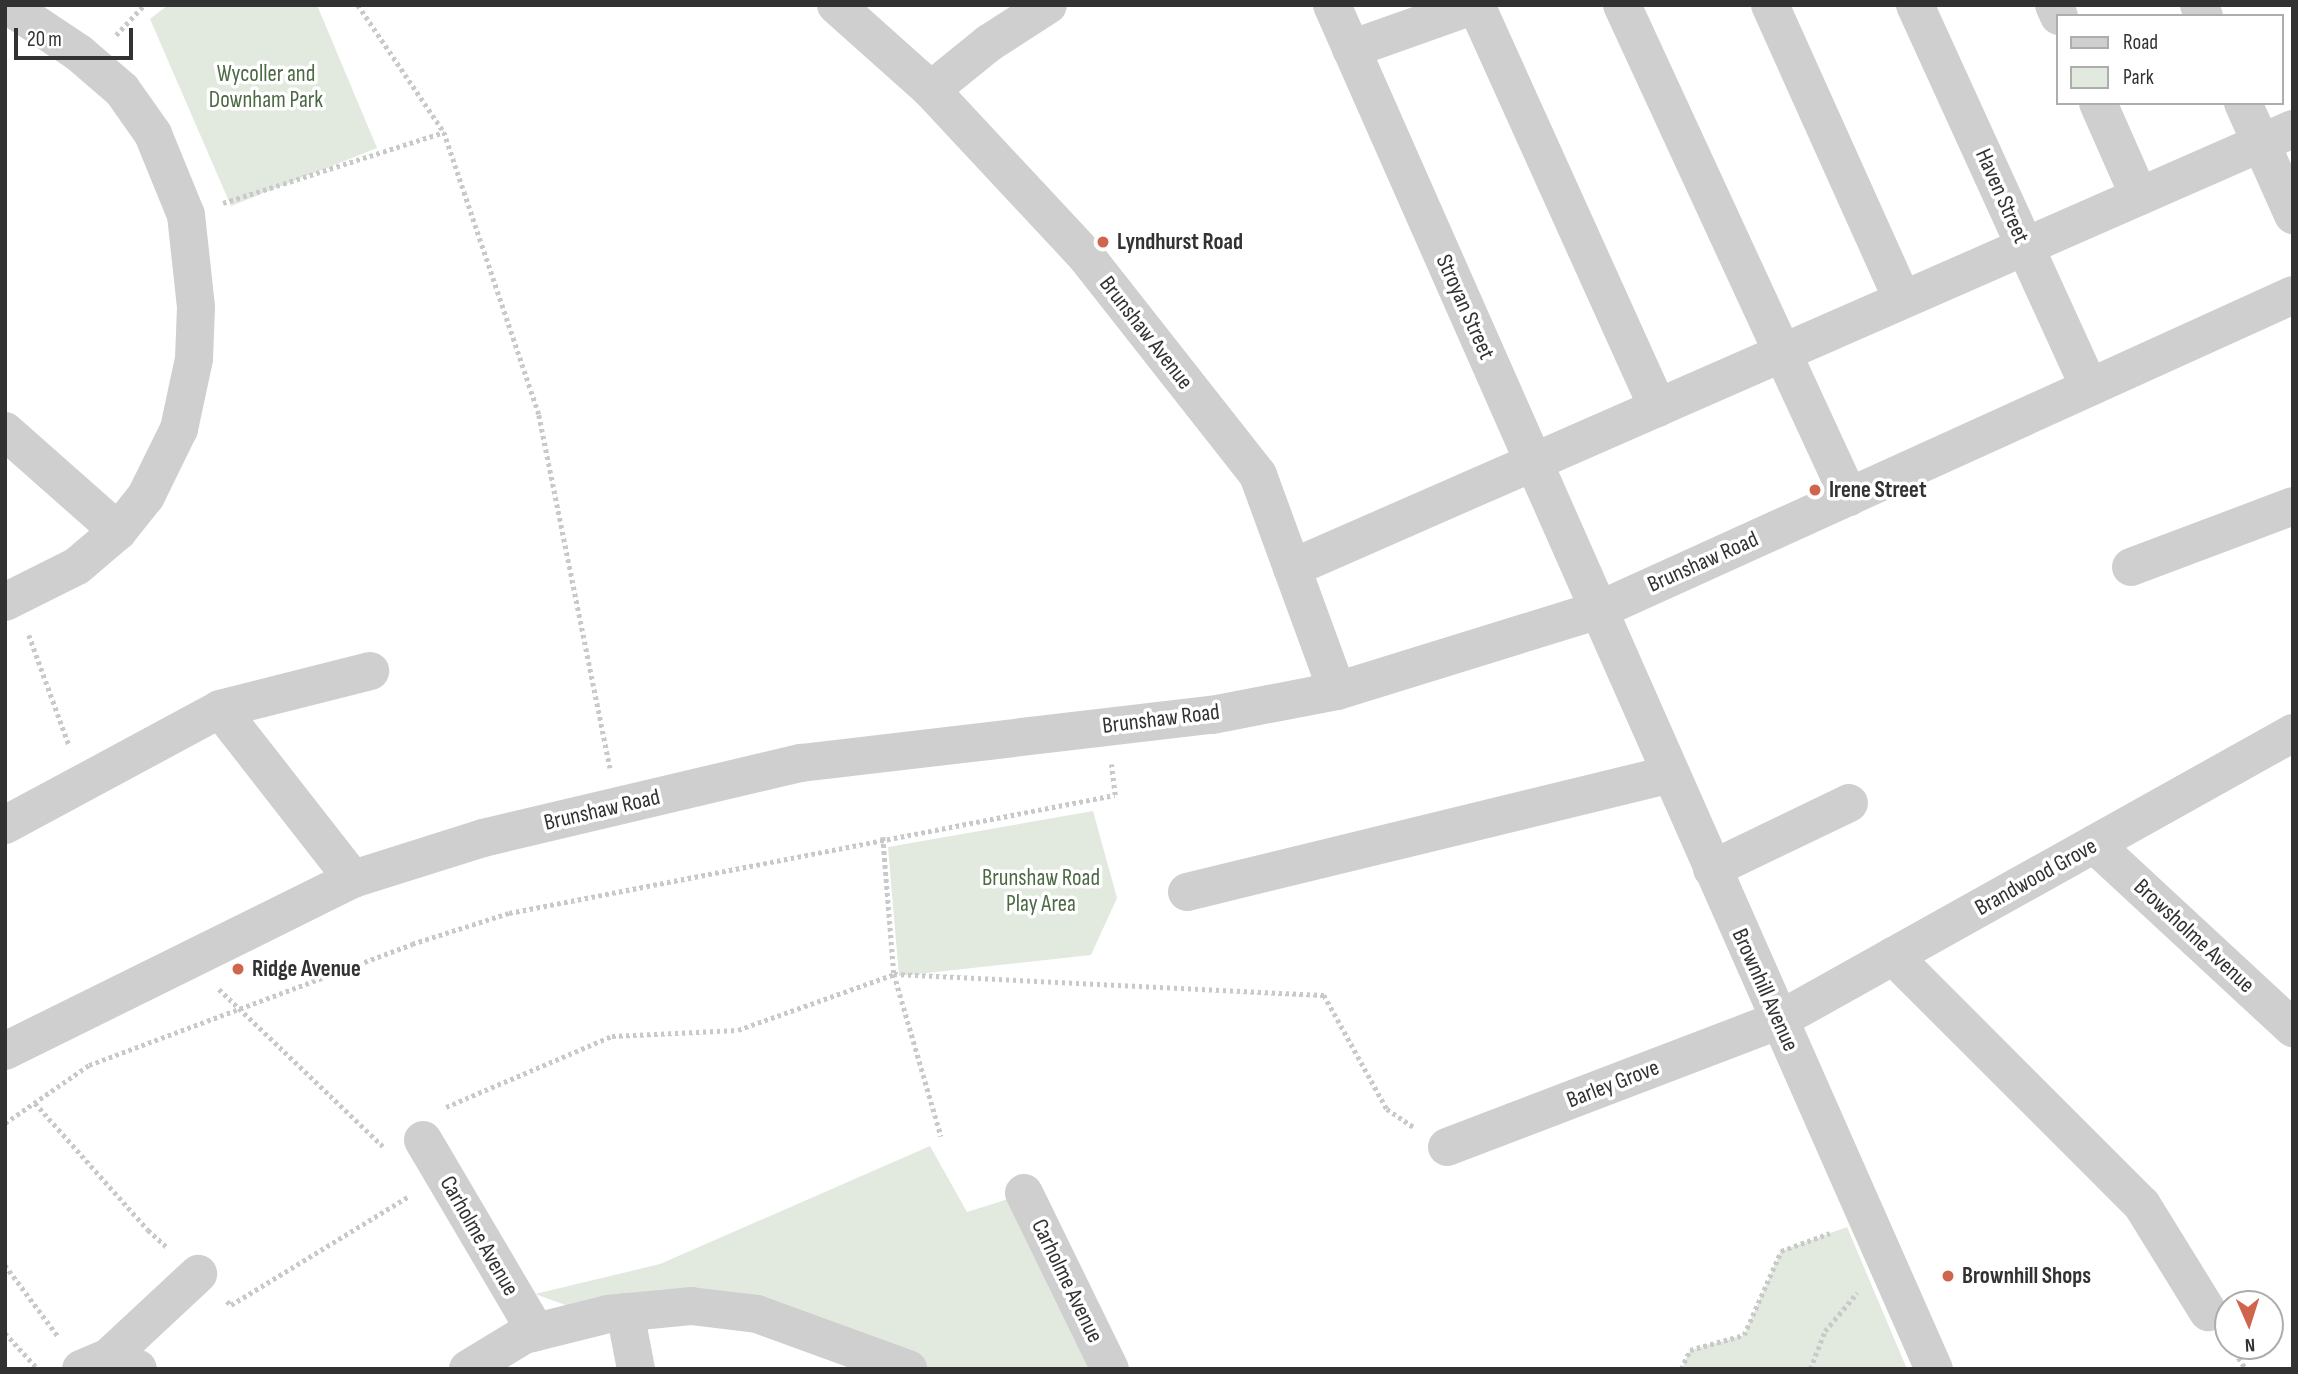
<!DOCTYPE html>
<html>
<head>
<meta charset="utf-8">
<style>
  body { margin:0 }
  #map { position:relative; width:2298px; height:1374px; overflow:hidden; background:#fff; font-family:"Sofia Sans Condensed",sans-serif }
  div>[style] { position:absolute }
  .green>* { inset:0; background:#e2eadf }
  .path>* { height:4.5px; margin-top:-2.25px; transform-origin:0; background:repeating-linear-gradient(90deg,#c9c9c9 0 3.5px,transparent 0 7px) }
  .minor>* { height:38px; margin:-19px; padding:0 19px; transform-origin:19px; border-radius:19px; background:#cfcfcf }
  .dots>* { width:19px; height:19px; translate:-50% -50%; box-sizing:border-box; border:4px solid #fff; border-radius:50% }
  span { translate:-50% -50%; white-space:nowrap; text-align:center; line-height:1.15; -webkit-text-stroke:7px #fff; paint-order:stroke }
  .park-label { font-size:23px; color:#4c6944 }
  .street-label { font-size:23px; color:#323232 }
  .poi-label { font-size:23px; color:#323232; font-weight:700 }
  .left { translate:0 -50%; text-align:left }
  .frame { position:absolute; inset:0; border:7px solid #323232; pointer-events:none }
  .legend { position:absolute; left:2056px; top:14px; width:228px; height:91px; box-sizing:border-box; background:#fff; border:2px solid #adadad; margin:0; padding:9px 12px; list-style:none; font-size:21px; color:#323232 }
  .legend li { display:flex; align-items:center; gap:14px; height:35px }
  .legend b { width:35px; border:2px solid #adadad }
  .north { position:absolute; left:2214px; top:1290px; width:70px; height:70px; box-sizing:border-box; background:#fff; border:2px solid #adadad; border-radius:50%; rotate:177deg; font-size:19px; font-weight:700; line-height:28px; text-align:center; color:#323232 }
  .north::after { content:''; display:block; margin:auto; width:24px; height:32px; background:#d0654d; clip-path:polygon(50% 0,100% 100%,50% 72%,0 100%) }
  .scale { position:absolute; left:14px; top:28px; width:119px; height:32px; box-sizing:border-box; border:4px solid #323232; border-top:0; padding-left:9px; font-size:21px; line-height:24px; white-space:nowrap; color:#323232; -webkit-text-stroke:5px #fff; paint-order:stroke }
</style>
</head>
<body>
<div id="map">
  <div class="green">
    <i style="clip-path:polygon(168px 5px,317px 5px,377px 148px,231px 206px,150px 19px)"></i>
    <i style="clip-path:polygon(1093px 811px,1117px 898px,1091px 955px,899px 976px,888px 847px)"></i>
    <i style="clip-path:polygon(930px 1146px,967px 1212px,1008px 1199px,1089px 1369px,929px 1369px,743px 1302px,582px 1311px,535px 1294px,660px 1264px)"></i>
    <i style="clip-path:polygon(1847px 1227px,1907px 1369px,1681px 1369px,1690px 1350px,1744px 1335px,1781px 1251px)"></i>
  </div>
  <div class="path">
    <i style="left:358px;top:5px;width:153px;rotate:55.9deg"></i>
    <i style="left:116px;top:35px;width:41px;rotate:-47deg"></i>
    <i style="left:223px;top:203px;width:232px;rotate:-17.8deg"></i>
    <i style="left:444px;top:132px;width:299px;rotate:71.4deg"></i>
    <i style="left:539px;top:415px;width:360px;rotate:78.6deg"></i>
    <i style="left:29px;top:635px;width:117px;rotate:70deg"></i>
    <i style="left:883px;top:837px;width:137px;rotate:85.4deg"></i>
    <i style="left:894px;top:974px;width:169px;rotate:73.8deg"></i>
    <i style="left:219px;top:989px;width:228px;rotate:43.8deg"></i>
    <i style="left:35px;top:1103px;width:170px;rotate:48.3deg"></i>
    <i style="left:446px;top:1107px;width:181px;rotate:-23.2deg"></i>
    <i style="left:612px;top:1036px;width:126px;rotate:-2.7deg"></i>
    <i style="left:738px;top:1030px;width:166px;rotate:-19.7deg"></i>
    <i style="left:894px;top:974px;width:431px;rotate:2.8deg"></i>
    <i style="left:1324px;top:995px;width:130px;rotate:61.1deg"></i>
    <i style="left:1387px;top:1109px;width:32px;rotate:34deg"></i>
    <i style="left:5px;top:1123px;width:102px;rotate:-34.6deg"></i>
    <i style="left:89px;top:1065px;width:345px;rotate:-20.5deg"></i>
    <i style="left:412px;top:944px;width:102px;rotate:-17.7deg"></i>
    <i style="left:509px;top:913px;width:617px;rotate:-11.02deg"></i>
    <i style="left:1115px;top:795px;width:31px;rotate:-97deg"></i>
    <i style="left:148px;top:1230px;width:27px;rotate:42deg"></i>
    <i style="left:5px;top:1265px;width:89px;rotate:53.3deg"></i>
    <i style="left:227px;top:1301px;width:6px;rotate:45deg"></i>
    <i style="left:231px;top:1305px;width:209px;rotate:-31.5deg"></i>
    <i style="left:5px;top:1333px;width:49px;rotate:47.5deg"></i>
    <i style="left:2231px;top:1346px;width:27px;rotate:57deg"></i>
    <i style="left:1681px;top:1369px;width:21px;rotate:-65deg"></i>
    <i style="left:1690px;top:1350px;width:56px;rotate:-15.5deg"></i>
    <i style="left:1744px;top:1335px;width:92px;rotate:-66.2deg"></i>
    <i style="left:1781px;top:1251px;width:52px;rotate:-20.2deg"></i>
    <i style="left:1810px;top:1369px;width:41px;rotate:-68.5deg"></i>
    <i style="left:1825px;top:1331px;width:50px;rotate:-49.9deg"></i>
  </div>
  <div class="minor">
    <i style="left:836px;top:5px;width:127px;rotate:41.8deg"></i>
    <i style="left:931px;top:90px;width:226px;rotate:47deg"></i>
    <i style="left:1085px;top:255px;width:280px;rotate:51.8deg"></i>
    <i style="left:1258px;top:475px;width:230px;rotate:69.9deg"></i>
    <i style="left:1332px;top:5px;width:1491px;rotate:66.19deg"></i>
    <i style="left:1476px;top:5px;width:442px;rotate:65.7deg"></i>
    <i style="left:1622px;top:5px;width:542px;rotate:65.23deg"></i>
    <i style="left:1770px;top:5px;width:322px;rotate:65.8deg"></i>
    <i style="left:1915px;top:5px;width:420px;rotate:65.5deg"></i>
    <i style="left:2054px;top:5px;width:12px;rotate:66deg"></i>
    <i style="left:2199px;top:5px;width:12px;rotate:66deg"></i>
    <i style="left:1351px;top:49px;width:132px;rotate:-19.5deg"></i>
    <i style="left:931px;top:90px;width:75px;rotate:-39deg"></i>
    <i style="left:989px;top:43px;width:70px;rotate:-32.8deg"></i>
    <i style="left:2098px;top:103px;width:102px;rotate:66.2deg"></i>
    <i style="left:2243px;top:103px;width:123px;rotate:65.9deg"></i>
    <i style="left:5px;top:431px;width:151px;rotate:41.5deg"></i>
    <i style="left:2131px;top:567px;width:173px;rotate:-20.6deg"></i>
    <i style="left:1292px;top:568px;width:1093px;rotate:-23.68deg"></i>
    <i style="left:5px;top:602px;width:80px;rotate:-26.6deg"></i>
    <i style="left:77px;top:566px;width:54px;rotate:-40.5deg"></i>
    <i style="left:118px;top:531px;width:45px;rotate:-51.3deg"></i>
    <i style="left:146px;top:496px;width:75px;rotate:-63.8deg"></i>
    <i style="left:179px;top:429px;width:72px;rotate:-77.9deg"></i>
    <i style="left:194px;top:359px;width:52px;rotate:-87.8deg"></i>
    <i style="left:196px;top:307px;width:93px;rotate:-96.2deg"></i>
    <i style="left:186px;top:215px;width:87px;rotate:-112.2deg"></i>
    <i style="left:153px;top:134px;width:54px;rotate:-125.2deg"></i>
    <i style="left:122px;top:90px;width:57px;rotate:-139.3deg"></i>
    <i style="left:79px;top:53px;width:87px;rotate:-146.3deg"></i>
    <i style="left:220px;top:709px;width:216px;rotate:52deg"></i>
    <i style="left:5px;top:825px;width:244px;rotate:-28.3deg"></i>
    <i style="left:220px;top:709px;width:155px;rotate:-14.2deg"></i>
    <i style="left:2094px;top:844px;width:271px;rotate:42.8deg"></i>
    <i style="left:1712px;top:869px;width:152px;rotate:-25.7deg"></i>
    <i style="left:1187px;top:892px;width:497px;rotate:-13.7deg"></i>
    <i style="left:1893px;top:956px;width:352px;rotate:45deg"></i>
    <i style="left:2142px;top:1205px;width:126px;rotate:58.3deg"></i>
    <i style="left:5px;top:1051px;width:388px;rotate:-26.3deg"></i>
    <i style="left:353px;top:879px;width:136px;rotate:-17.5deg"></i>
    <i style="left:483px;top:838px;width:327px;rotate:-13.3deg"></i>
    <i style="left:801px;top:763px;width:414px;rotate:-6.7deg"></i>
    <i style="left:1212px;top:715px;width:127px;rotate:-10.9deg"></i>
    <i style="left:1337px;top:691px;width:274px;rotate:-17.2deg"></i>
    <i style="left:1599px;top:610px;width:762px;rotate:-24.41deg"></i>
    <i style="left:423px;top:1140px;width:223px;rotate:59.5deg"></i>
    <i style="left:1447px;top:1147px;width:355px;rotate:-20.9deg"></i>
    <i style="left:1779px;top:1020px;width:589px;rotate:-29.18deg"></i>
    <i style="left:1024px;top:1193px;width:196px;rotate:64deg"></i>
    <i style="left:625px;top:1312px;width:58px;rotate:79.1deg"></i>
    <i style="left:109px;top:1357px;width:122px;rotate:-43deg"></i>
    <i style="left:81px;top:1369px;width:30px;rotate:-23deg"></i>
    <i style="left:109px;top:1357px;width:31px;rotate:22deg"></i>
    <i style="left:468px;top:1369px;width:66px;rotate:-31.3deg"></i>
    <i style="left:524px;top:1335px;width:87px;rotate:-14deg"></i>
    <i style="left:608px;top:1314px;width:83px;rotate:-5.5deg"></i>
    <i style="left:691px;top:1306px;width:66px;rotate:6.9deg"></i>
    <i style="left:757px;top:1314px;width:161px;rotate:20deg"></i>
  </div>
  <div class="dots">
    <i style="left:1103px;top:242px;background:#d0654d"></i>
    <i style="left:1815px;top:490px;background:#d0654d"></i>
    <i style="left:238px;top:969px;background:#d0654d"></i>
    <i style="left:1948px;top:1276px;background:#d0654d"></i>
  </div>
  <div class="park-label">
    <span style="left:266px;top:87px">Wycoller and<br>Downham Park</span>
    <span style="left:1041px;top:891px">Brunshaw Road<br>Play Area</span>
  </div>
  <div class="street-label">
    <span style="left:2002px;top:196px;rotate:66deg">Haven Street</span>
    <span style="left:1465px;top:307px;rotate:66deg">Stroyan Street</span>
    <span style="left:1146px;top:333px;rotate:52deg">Brunshaw Avenue</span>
    <span style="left:1703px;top:562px;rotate:-24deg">Brunshaw Road</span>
    <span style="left:1161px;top:719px;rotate:-7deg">Brunshaw Road</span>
    <span style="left:602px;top:810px;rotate:-13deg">Brunshaw Road</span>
    <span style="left:2036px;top:877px;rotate:-29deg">Brandwood Grove</span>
    <span style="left:2194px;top:936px;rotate:43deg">Browsholme Avenue</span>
    <span style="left:1765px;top:990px;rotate:66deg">Brownhill Avenue</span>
    <span style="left:1613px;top:1084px;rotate:-21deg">Barley Grove</span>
    <span style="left:479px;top:1236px;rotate:60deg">Carholme Avenue</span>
    <span style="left:1067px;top:1281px;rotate:64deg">Carholme Avenue</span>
  </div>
  <div class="poi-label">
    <span class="left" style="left:1117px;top:242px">Lyndhurst Road</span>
    <span class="left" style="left:1829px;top:490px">Irene Street</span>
    <span class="left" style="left:252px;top:969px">Ridge Avenue</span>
    <span class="left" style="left:1962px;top:1276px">Brownhill Shops</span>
  </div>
  <div class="frame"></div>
  <ul class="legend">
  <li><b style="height:9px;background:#cfcfcf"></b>Road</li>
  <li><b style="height:19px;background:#e2eadf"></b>Park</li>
  </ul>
  <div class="north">N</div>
  <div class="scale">20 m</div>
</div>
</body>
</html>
